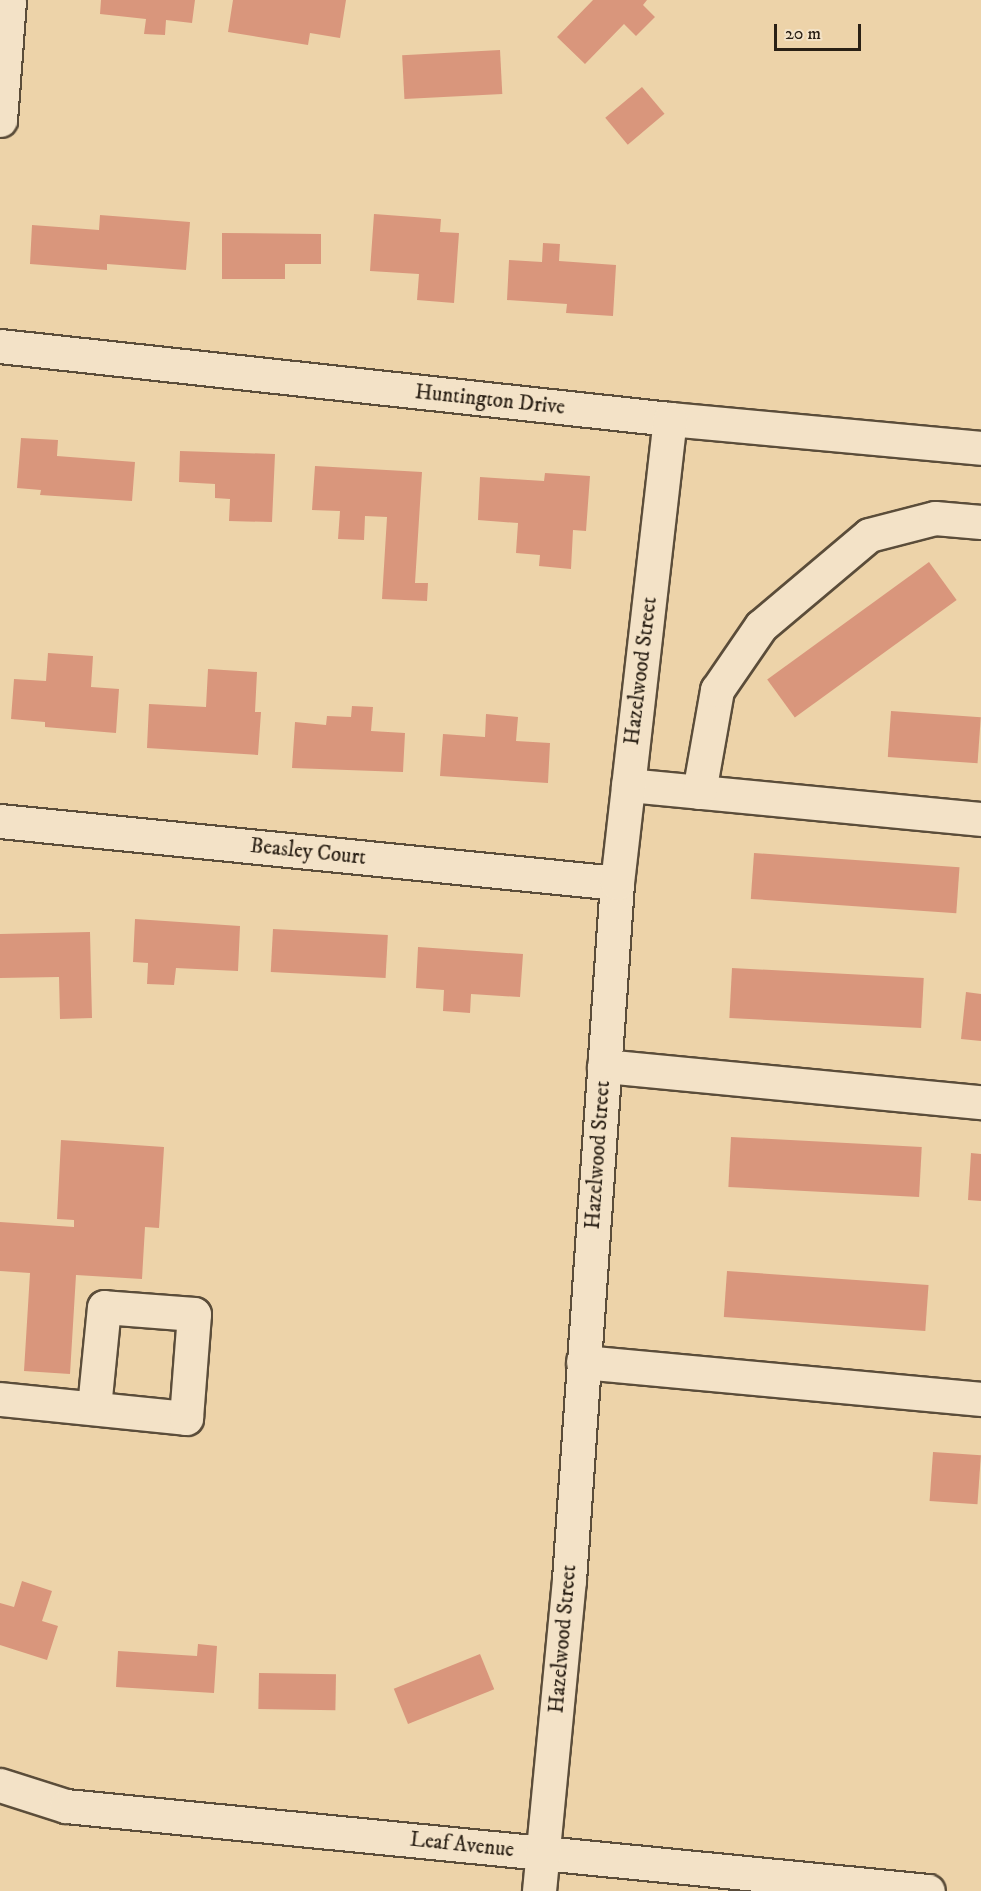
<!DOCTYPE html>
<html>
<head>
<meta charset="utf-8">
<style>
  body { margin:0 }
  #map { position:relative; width:981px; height:1891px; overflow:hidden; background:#edd3a9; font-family:"IM FELL DW Pica",serif }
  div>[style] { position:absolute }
  .building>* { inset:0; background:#d9967c; transform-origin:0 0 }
  .roads { filter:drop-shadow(2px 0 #5b4d3a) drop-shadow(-2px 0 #5b4d3a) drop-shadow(0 2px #5b4d3a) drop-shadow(0 -2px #5b4d3a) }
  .minor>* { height:33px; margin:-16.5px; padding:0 16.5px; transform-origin:16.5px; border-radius:16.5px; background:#f3e2c7 }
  span { translate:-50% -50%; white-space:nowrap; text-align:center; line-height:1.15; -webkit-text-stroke:6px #f3e2c7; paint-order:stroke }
  .street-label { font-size:21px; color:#2a2015 }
  .scale { position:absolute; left:774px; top:24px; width:87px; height:27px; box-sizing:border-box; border:3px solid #2a2015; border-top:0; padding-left:8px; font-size:18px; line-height:21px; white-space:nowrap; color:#2a2015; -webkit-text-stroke:4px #f3e2c7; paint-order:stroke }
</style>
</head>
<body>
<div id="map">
  <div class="building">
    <i style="clip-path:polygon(101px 0,195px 0,192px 23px,166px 20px,165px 35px,144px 34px,146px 19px,100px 14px)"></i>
    <i style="clip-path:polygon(233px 0,346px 0,340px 38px,310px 33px,308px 45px,228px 32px)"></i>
    <i style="clip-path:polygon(593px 0,647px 0,643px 5px,655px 17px,636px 36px,624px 24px,585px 64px,557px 37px)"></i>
    <i style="left:500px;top:50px;width:44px;height:98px;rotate:87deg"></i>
    <i style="left:642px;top:87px;width:35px;height:48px;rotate:50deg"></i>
    <i style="clip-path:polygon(374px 214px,441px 219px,440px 232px,459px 233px,454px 303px,417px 300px,419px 274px,370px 271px)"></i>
    <i style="clip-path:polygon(100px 215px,190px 222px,186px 270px,107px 264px,107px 270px,30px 264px,32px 225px,99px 230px)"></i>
    <i style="clip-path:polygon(222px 233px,321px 234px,321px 264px,285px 264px,285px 279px,222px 279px)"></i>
    <i style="clip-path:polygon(543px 243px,560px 244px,559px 261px,616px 265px,613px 316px,566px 313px,567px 304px,507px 300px,509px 260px,542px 262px)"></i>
    <i style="clip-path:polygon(21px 438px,58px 440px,57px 456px,135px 462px,132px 501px,40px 495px,41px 490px,17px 488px)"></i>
    <i style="clip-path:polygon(180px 451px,275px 454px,272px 522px,229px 521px,230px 499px,215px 498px,215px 484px,179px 482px)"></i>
    <i style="clip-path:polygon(315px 466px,422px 472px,415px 583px,428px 583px,427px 601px,382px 599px,387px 517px,365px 516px,364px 540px,338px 539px,340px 511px,312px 510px)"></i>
    <i style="clip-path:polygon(545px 473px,590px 476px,586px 531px,573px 530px,571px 569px,539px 566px,540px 555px,516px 553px,518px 523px,478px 520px,480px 477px,544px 481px)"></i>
    <i style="left:929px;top:562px;width:47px;height:200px;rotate:54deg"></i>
    <i style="clip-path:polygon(48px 653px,93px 656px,91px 687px,119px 689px,116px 733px,45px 727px,45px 722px,11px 719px,14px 679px,46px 681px)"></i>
    <i style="clip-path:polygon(208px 669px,257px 672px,255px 712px,261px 712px,258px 755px,147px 748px,149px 704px,206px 707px)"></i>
    <i style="clip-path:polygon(352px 706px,373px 707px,371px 731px,405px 733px,403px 772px,292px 768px,295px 722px,326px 725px,327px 716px,351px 717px)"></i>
    <i style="left:891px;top:711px;width:90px;height:46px;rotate:4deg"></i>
    <i style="clip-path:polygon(486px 714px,518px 717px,516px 741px,550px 743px,548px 783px,440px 776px,443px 734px,485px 737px)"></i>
    <i style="left:754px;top:853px;width:206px;height:46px;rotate:4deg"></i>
    <i style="clip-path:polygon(135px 919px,240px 926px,238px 971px,176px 968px,174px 985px,147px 984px,148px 963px,133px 962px)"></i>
    <i style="left:273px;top:929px;width:115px;height:43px;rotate:3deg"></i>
    <i style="clip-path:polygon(90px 932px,92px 1018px,60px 1019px,59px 977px,0 978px,0 934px)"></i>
    <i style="clip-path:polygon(418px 947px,523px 954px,520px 997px,471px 994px,470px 1013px,443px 1011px,444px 990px,416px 988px)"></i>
    <i style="left:732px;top:968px;width:192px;height:50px;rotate:3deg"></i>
    <i style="clip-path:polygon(966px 992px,981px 994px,981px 1041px,961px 1039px)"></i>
    <i style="left:731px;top:1137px;width:191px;height:50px;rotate:3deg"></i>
    <i style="clip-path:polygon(61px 1140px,164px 1147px,159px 1228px,145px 1227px,142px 1279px,76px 1275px,70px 1374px,24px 1371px,30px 1273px,0 1271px,0 1222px,74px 1227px,74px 1220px,57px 1219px)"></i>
    <i style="clip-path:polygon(971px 1153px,981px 1154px,981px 1201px,968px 1200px)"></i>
    <i style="left:727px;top:1271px;width:202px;height:46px;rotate:4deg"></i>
    <i style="left:933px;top:1452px;width:48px;height:49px;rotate:4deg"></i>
    <i style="clip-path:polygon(22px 1581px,52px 1591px,42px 1621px,58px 1626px,47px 1660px,0 1645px,0 1603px,14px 1607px)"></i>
    <i style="clip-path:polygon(198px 1644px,217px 1646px,214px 1693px,116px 1687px,118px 1651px,197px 1656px)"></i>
    <i style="left:480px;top:1654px;width:38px;height:93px;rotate:68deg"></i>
    <i style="left:259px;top:1673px;width:77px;height:36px;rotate:1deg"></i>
  </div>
  <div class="roads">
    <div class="minor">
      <i style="left:0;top:120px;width:120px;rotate:-85.7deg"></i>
      <i style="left:0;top:346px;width:674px;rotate:6.22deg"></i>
      <i style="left:670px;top:419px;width:312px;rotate:5.3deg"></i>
      <i style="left:628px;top:785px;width:355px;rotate:5.5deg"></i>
      <i style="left:699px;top:792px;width:104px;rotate:-80deg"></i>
      <i style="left:717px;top:690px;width:78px;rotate:-55.5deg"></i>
      <i style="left:761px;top:626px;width:141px;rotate:-40.1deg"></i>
      <i style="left:869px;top:535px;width:68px;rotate:-14.4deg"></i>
      <i style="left:935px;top:518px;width:46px;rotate:5deg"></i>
      <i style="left:0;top:821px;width:620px;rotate:5.74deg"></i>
      <i style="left:604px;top:1066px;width:379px;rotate:5.5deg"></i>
      <i style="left:583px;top:1362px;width:400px;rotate:5.3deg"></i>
      <i style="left:0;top:1399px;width:187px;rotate:5.8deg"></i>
      <i style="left:186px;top:1418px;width:104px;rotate:-85.6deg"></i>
      <i style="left:194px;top:1314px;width:90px;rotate:-175.6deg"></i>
      <i style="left:104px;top:1307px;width:101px;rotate:95.7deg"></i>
      <i style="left:0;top:1785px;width:69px;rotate:17.7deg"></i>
      <i style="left:66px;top:1806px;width:866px;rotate:5.63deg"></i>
      <i style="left:539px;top:1891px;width:312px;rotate:-84.5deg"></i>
      <i style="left:569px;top:1580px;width:699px;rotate:-86.06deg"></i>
      <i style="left:617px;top:883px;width:467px;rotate:-83.5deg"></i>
    </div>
  </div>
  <div class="street-label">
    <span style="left:490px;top:400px;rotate:6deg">Huntington Drive</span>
    <span style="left:641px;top:671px;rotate:-83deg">Hazelwood Street</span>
    <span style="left:308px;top:852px;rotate:6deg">Beasley Court</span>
    <span style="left:598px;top:1155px;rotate:-86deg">Hazelwood Street</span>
    <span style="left:563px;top:1639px;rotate:-85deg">Hazelwood Street</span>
    <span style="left:462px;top:1845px;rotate:6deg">Leaf Avenue</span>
  </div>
  <div class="scale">20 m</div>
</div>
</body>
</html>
